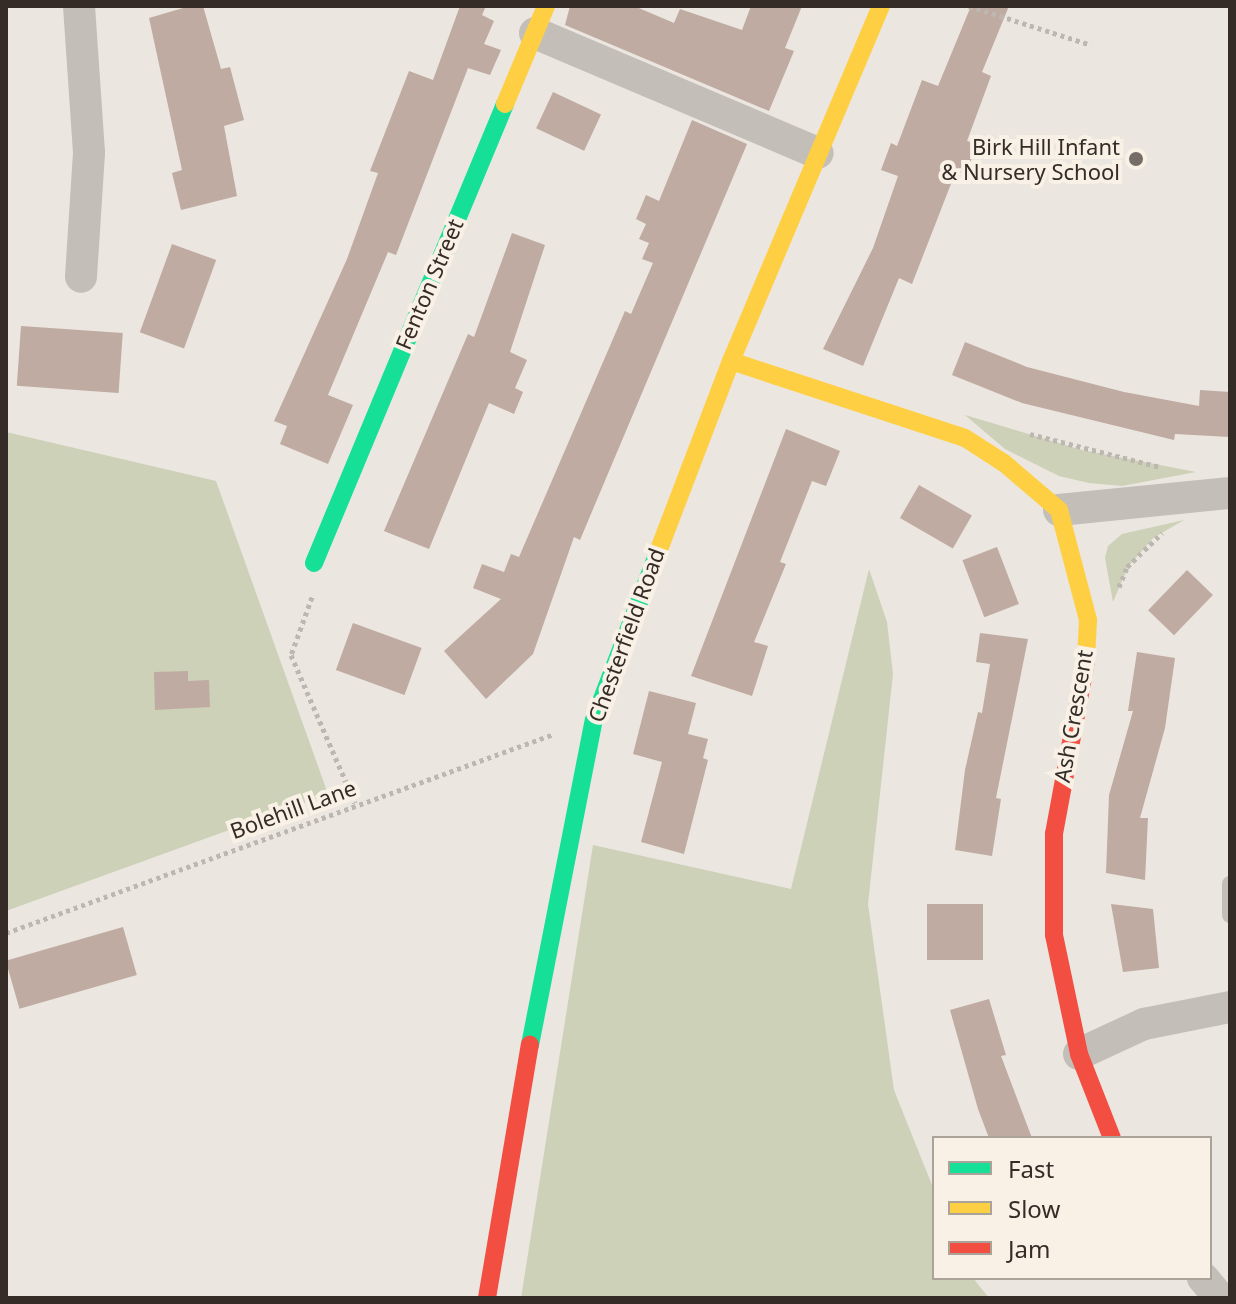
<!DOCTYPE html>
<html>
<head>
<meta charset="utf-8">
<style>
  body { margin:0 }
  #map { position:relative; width:1236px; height:1304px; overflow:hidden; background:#ebe6df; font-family:"Noto Sans",sans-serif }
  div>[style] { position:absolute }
  .green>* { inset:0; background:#ccd1b8 }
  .building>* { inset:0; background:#bfaba1; transform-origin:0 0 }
  .path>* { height:5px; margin-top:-2.5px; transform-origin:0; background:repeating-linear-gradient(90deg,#bdb7b1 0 4px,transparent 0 8px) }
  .lane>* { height:16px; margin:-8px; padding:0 8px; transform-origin:8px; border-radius:8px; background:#c4beb8 }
  .street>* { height:32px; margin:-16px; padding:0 16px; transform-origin:16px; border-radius:16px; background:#c4beb8 }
  .fast>* { height:18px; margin:-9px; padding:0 9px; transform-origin:9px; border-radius:9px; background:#16e098 }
  .slow>* { height:18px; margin:-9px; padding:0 9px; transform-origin:9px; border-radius:9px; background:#ffcf43 }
  .jam>* { height:18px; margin:-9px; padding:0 9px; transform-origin:9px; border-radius:9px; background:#f24e42 }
  .dots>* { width:22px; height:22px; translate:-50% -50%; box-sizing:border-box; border:4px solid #f9f1e6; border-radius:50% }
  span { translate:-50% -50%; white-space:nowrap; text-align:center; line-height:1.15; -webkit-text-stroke:8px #f9f1e6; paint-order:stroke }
  .poi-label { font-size:22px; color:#352c27 }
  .right { translate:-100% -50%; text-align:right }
  .street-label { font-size:22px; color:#352c27 }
  .frame { position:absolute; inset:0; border:8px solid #352c27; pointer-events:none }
  .legend { position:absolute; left:932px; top:1136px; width:280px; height:144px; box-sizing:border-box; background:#f9f1e6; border:2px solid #aba29a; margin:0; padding:10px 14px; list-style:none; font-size:24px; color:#352c27 }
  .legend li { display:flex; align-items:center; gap:16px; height:40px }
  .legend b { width:40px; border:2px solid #aba29a }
</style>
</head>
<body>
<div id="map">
  <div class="green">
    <i style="clip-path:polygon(965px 415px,1082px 450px,1196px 472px,1122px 486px,1089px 483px,1059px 476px,1005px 449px)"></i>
    <i style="clip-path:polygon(6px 432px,216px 481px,328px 794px,6px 911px)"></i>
    <i style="clip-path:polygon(1184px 520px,1153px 538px,1128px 567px,1113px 602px,1105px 558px,1108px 546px,1122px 534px)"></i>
    <i style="clip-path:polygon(869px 569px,887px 622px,893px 674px,868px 904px,894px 1090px,934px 1190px,934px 1278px,973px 1278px,989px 1298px,521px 1298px,593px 845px,791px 889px)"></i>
  </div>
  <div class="building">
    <i style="clip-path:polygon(190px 6px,203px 6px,221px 69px,230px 67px,244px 120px,224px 126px,237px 196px,181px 210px,172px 173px,182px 170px,149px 18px)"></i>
    <i style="clip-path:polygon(460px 6px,486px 6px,482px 15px,494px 21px,484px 44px,501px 50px,490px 75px,468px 68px,396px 255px,388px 252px,328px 395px,353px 405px,328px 464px,280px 444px,287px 426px,274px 421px,347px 259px,378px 173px,370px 171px,409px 71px,433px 80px)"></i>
    <i style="clip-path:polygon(570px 6px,634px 6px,674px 23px,680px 9px,742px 30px,751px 6px,802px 6px,785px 48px,794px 51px,769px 111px,565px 25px)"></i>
    <i style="clip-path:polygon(971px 6px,1009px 6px,982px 72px,991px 76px,967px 141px,977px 144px,966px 174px,956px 171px,912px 284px,899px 278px,863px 366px,823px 349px,873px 248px,898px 176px,881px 170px,891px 143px,897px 146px,922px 80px,938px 86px)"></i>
    <i style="left:553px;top:92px;width:53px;height:40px;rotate:25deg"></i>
    <i style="clip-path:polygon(692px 120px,747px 144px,580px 540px,574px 537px,533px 654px,486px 699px,444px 651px,501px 599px,473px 588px,482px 564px,504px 572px,511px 554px,519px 557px,625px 311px,631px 314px,653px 263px,642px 259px,649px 243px,639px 239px,646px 224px,636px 219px,646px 195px,659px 201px)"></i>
    <i style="clip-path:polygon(512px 233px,545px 245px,510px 352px,527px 360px,515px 388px,523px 392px,514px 414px,489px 403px,429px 549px,384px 531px,468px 334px,474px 337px)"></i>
    <i style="left:172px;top:244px;width:47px;height:94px;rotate:20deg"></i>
    <i style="left:21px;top:326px;width:102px;height:60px;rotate:4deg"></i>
    <i style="clip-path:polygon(965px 342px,1027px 367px,1124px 392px,1199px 406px,1200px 390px,1230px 392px,1230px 437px,1175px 434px,1174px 440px,1022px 403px,952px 375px)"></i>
    <i style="clip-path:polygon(786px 429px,840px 451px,826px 486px,812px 481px,780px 562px,786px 564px,754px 642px,768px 646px,752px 696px,691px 676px)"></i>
    <i style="left:919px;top:485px;width:61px;height:38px;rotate:30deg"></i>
    <i style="left:997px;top:547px;width:61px;height:37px;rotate:69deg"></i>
    <i style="left:1187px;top:570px;width:36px;height:56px;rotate:44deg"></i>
    <i style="left:353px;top:623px;width:73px;height:50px;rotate:20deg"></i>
    <i style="clip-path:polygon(980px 633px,1028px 639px,996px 798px,1001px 799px,992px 856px,955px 850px,965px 770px,978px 712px,982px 713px,990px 664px,976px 662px)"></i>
    <i style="clip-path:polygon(1137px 652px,1175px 658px,1165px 728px,1140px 818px,1148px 818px,1145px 880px,1106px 873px,1109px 795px,1133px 711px,1128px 711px)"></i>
    <i style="clip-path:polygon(188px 671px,188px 681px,209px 680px,210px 707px,155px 710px,154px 672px)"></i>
    <i style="clip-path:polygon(649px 691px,696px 703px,688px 734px,708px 739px,703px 758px,708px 760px,684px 854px,641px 842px,662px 762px,633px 754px)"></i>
    <i style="left:927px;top:904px;width:56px;height:56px"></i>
    <i style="clip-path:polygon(1111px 904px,1153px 909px,1159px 968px,1123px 972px)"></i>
    <i style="left:123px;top:927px;width:50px;height:122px;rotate:74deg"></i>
    <i style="clip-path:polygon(989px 999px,1006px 1055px,1001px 1056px,1032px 1138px,989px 1138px,978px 1109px,950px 1010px)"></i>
  </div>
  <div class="path">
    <i style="left:969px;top:6px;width:128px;rotate:17.7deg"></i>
    <i style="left:1030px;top:434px;width:134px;rotate:14.2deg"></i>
    <i style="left:1119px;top:587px;width:22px;rotate:-68deg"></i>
    <i style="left:1127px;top:567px;width:49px;rotate:-44.2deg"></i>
    <i style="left:312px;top:597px;width:62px;rotate:109.9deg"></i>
    <i style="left:291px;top:655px;width:161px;rotate:66.6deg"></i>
    <i style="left:6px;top:933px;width:583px;rotate:-19.96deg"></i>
  </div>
  <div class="lane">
    <i style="left:1230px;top:884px;width:31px;rotate:90deg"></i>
  </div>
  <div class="street">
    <i style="left:79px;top:6px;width:147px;rotate:86.1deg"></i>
    <i style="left:89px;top:153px;width:124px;rotate:93.7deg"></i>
    <i style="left:535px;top:33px;width:307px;rotate:23deg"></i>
    <i style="left:1059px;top:510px;width:172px;rotate:-5.7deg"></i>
    <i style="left:1079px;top:1054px;width:72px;rotate:-24.8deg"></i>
    <i style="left:1144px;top:1024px;width:88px;rotate:-11.2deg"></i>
    <i style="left:1203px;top:1278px;width:26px;rotate:50deg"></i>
  </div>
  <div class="fast">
    <i style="left:314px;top:563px;width:497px;rotate:-67.4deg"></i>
    <i style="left:530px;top:1045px;width:331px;rotate:-78.9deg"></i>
    <i style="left:594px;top:720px;width:180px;rotate:-69.1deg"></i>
  </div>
  <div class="slow">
    <i style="left:505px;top:104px;width:106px;rotate:-67.3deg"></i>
    <i style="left:731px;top:361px;width:246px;rotate:18.2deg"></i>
    <i style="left:965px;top:438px;width:46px;rotate:32.7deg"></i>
    <i style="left:1004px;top:463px;width:72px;rotate:40.5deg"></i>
    <i style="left:1059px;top:510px;width:114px;rotate:75.2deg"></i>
    <i style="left:1088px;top:620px;width:41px;rotate:92.8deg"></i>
    <i style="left:658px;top:552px;width:204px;rotate:-69.1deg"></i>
    <i style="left:731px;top:361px;width:385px;rotate:-67.1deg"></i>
  </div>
  <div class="jam">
    <i style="left:1086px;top:661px;width:176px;rotate:100.5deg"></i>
    <i style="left:1054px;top:834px;width:101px;rotate:90deg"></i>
    <i style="left:1054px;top:935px;width:122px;rotate:78.1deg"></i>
    <i style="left:1079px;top:1054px;width:90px;rotate:68.6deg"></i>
    <i style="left:487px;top:1298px;width:257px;rotate:-80.4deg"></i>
  </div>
  <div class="dots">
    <i style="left:1136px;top:159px;background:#756d67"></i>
  </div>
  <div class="poi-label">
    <span class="right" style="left:1120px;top:159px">Birk Hill Infant<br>&amp; Nursery School</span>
  </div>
  <div class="street-label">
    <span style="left:429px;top:284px;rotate:-67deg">Fenton Street</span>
    <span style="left:626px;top:635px;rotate:-70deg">Chesterfield Road</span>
    <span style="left:1073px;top:716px;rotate:-80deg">Ash Crescent</span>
    <span style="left:293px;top:809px;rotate:-20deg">Bolehill Lane</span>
  </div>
  <div class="frame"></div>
  <ul class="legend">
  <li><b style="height:10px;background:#16e098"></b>Fast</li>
  <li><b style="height:10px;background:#ffcf43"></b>Slow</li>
  <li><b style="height:10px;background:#f24e42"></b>Jam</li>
  </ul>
</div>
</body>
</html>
